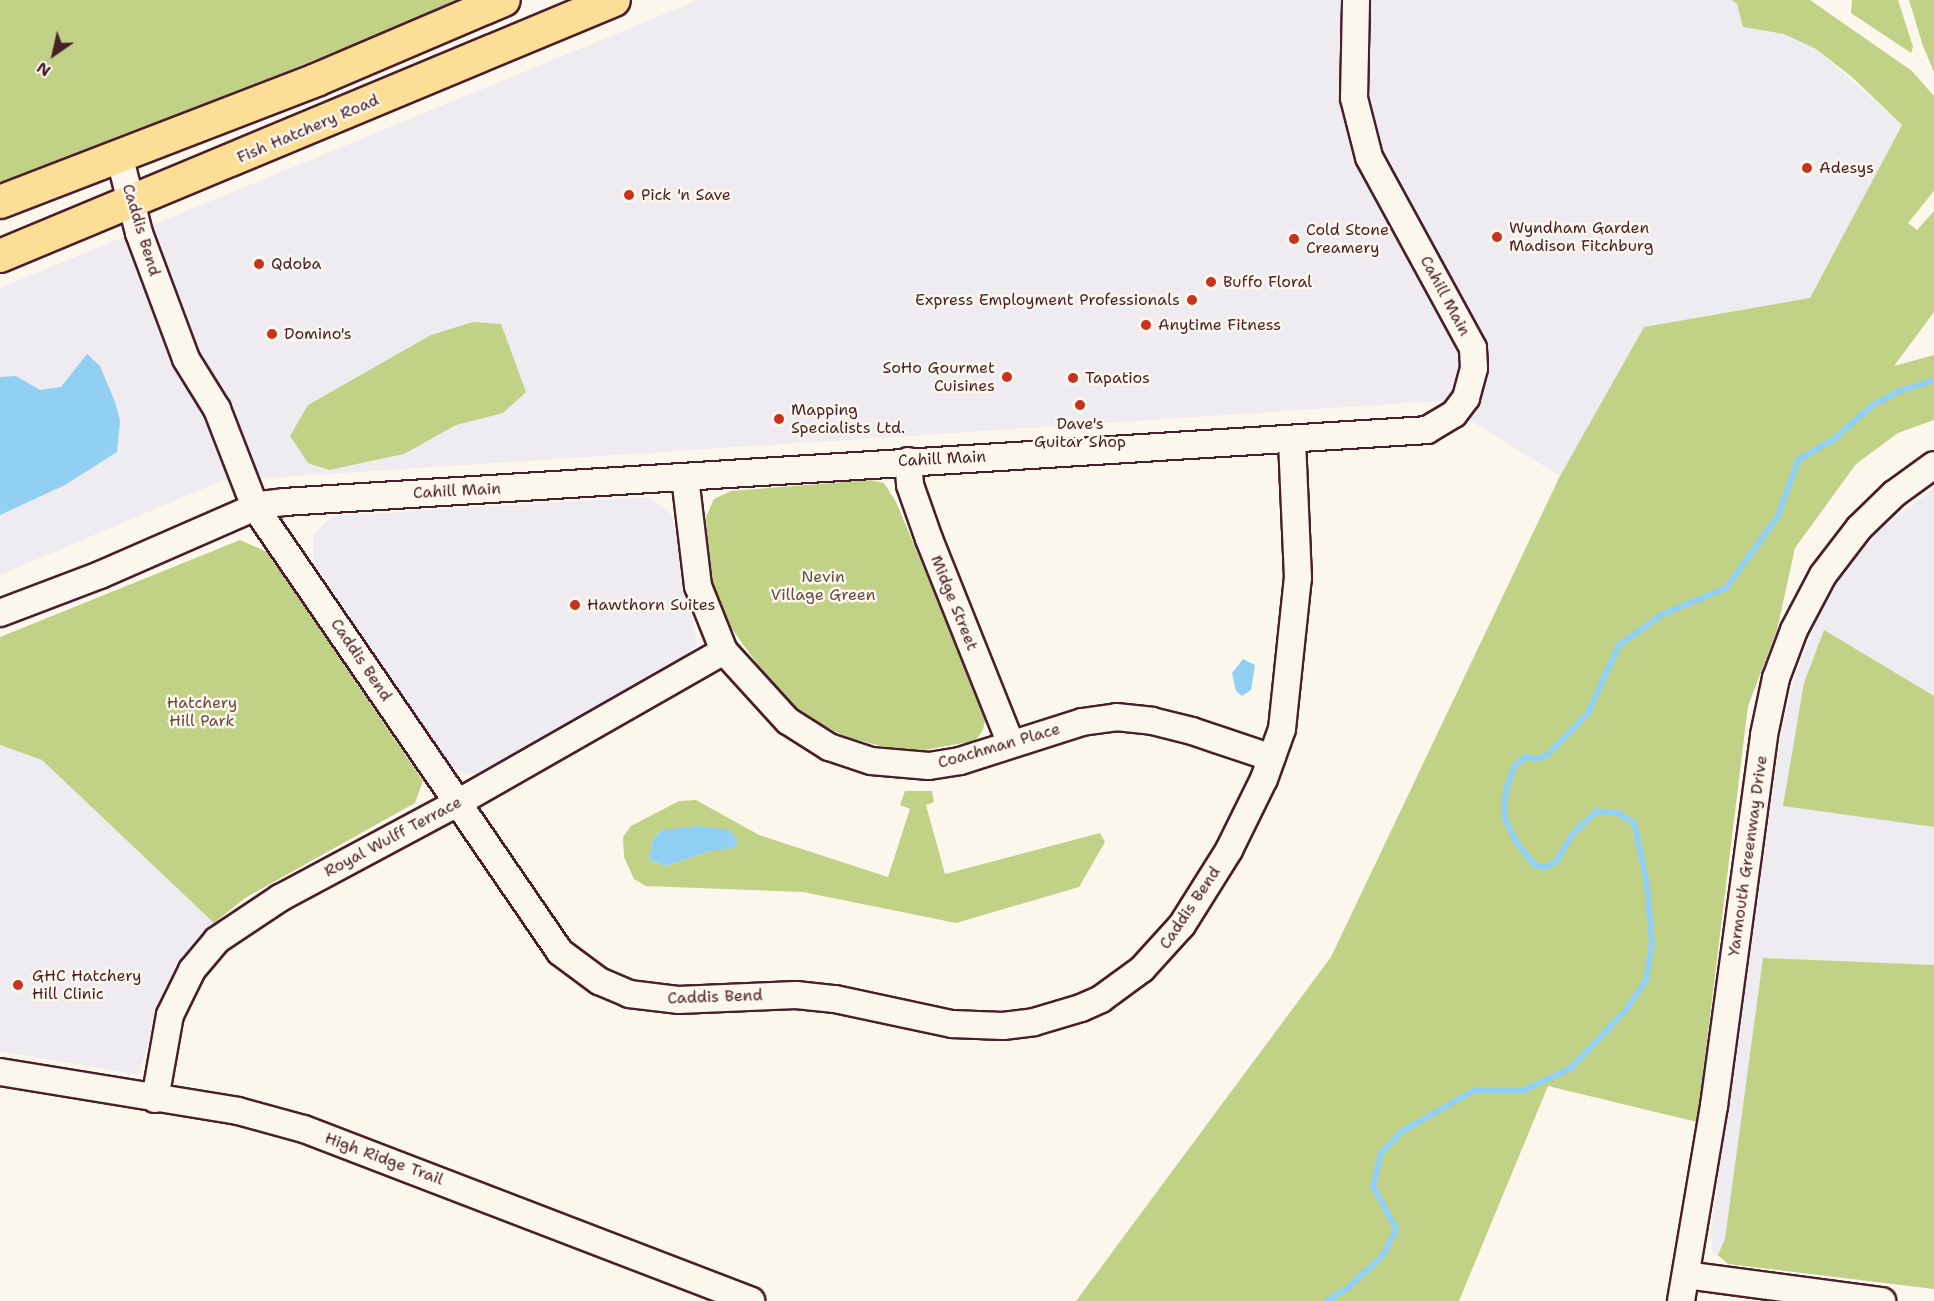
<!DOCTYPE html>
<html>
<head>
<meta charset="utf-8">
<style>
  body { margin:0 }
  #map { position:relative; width:1934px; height:1301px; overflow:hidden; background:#fbf7ec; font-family:"Shantell Sans",sans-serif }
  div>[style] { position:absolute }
  .built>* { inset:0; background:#eeecf0 }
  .green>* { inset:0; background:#c1d287 }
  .water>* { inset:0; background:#92d0f3 }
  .stream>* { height:6px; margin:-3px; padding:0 3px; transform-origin:3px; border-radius:3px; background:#92d0f3 }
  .roads { filter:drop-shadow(2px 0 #4a1f2b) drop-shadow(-2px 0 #4a1f2b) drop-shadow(0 2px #4a1f2b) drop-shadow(0 -2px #4a1f2b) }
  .minor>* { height:26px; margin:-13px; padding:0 13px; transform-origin:13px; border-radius:13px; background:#fbf7ec }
  .major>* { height:32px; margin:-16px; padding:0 16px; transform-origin:16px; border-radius:16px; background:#fcde96 }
  .dots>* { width:16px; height:16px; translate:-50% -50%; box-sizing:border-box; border:3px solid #fbf7ec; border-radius:50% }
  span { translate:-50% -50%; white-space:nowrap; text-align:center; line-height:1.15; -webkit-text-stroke:5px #fbf7ec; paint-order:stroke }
  .street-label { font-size:16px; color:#4a1f2b }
  .poi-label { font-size:16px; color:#4a1f2b }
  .left { translate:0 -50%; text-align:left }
  .right { translate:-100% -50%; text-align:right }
  .park-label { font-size:16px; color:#684c42 }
  .north { position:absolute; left:24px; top:24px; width:60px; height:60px; -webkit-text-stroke:4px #fbf7ec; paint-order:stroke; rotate:214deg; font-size:16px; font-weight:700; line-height:24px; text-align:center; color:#4a1f2b }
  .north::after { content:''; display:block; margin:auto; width:21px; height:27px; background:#4a1f2b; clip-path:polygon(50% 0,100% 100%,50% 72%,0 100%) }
</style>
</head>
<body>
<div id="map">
  <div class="built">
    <i style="clip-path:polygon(698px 0,1732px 0,1737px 4px,1743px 27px,1784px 34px,1816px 49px,1902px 125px,1810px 298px,1644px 327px,1560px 476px,1439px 401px,221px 481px,0 575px,0 288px)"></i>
    <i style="clip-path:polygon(1934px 488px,1934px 1289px,1728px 1264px,1712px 1251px,1711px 1231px,1780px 740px,1795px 677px,1825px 598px,1846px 569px,1885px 525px)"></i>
    <i style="clip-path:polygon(649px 497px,672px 515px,697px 645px,683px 659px,473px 775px,452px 769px,313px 561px,313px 536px,332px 516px)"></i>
    <i style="clip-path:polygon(0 745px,42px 760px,214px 923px,176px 968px,161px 997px,139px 1075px,0 1051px)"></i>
  </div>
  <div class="green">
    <i style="clip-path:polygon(0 0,462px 0,0 188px)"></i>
    <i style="clip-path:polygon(1732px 0,1810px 0,1912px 71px,1934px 96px,1934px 191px,1908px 223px,1917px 230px,1934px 211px,1934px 312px,1894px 366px,1934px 355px,1934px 420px,1898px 433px,1856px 464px,1795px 548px,1777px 630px,1748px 706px,1697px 1122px,1548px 1086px,1459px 1301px,1076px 1301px,1331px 957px,1560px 476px,1644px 327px,1810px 298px,1902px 125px,1852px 77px,1816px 49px,1784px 34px,1743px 27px,1737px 4px)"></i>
    <i style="clip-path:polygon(1852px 0,1898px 0,1913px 47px,1911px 53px,1851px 13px)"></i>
    <i style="clip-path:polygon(1909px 0,1934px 0,1934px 72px,1923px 46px)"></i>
    <i style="clip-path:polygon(473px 322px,501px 324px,526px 392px,503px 413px,456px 425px,404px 454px,329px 470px,308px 463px,290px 436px,308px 405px,431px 335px)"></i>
    <i style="clip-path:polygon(871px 480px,884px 483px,896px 502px,986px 715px,983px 730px,975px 741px,924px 750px,893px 749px,846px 737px,811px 719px,779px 694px,724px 618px,712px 588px,708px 554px,706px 517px,714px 499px,731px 491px)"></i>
    <i style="clip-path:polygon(240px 540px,267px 552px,423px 781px,415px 803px,245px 898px,214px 923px,42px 760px,0 745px,0 637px)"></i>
    <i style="clip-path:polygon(1824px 630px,1934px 696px,1934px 827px,1783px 806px,1804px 683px)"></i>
    <i style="clip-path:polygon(evenodd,905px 791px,932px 791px,934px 802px,926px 805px,945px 874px,1100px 833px,1105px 842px,1079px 887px,956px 923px,803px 892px,646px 886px,634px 879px,624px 857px,623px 837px,631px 826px,679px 801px,696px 800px,759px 835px,888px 877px,910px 809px,900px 805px,905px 791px,662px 830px,710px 851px,666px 866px,649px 860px,653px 838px,662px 830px)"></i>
    <i style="clip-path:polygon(1763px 958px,1934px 965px,1934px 1289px,1728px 1264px,1718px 1255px,1725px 1239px)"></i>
  </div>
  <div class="water">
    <i style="clip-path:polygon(87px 354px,100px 366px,115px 402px,120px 421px,117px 452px,65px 485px,0 515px,0 377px,16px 376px,40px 390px,61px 387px)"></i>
    <i style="clip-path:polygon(1243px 659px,1255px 665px,1251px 690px,1242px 696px,1236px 691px,1232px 673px)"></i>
    <i style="clip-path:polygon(698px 826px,730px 830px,738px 842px,734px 848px,710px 851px,666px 866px,649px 860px,653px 838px,662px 830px)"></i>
  </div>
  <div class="stream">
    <i style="left:1327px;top:1301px;width:25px;rotate:-32deg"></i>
    <i style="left:1348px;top:1288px;width:48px;rotate:-43.3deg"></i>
    <i style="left:1383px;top:1255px;width:29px;rotate:-63deg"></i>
    <i style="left:1396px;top:1229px;width:49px;rotate:-118.1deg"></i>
    <i style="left:1373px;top:1186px;width:34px;rotate:-76deg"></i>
    <i style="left:1381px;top:1153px;width:29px;rotate:-46deg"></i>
    <i style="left:1401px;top:1132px;width:85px;rotate:-29.6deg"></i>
    <i style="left:1475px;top:1090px;width:47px;rotate:1.2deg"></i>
    <i style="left:1522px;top:1091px;width:54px;rotate:-25.1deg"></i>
    <i style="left:1571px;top:1068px;width:79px;rotate:-46.5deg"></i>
    <i style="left:1625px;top:1011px;width:37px;rotate:-56deg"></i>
    <i style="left:1646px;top:980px;width:36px;rotate:-81deg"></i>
    <i style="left:1652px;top:944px;width:60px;rotate:-94.8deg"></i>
    <i style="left:1647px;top:884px;width:62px;rotate:-102deg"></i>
    <i style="left:1634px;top:823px;width:19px;rotate:-148deg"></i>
    <i style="left:1618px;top:813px;width:21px;rotate:-175deg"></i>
    <i style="left:1597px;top:811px;width:33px;rotate:137deg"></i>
    <i style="left:1573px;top:833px;width:32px;rotate:120deg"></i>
    <i style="left:1557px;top:861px;width:14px;rotate:150deg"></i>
    <i style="left:1545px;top:868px;width:12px;rotate:-160deg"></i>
    <i style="left:1534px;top:864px;width:28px;rotate:-129deg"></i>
    <i style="left:1516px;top:842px;width:29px;rotate:-115deg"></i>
    <i style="left:1504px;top:816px;width:27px;rotate:-86deg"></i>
    <i style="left:1506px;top:789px;width:26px;rotate:-69deg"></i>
    <i style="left:1515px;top:765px;width:14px;rotate:-36deg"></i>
    <i style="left:1526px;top:757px;width:12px;rotate:9deg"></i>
    <i style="left:1538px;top:759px;width:10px;rotate:-24deg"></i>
    <i style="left:1547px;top:755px;width:59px;rotate:-45.7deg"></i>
    <i style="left:1588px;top:713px;width:75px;rotate:-65.5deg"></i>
    <i style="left:1619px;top:645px;width:54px;rotate:-35.2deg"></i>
    <i style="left:1663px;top:614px;width:68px;rotate:-22.4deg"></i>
    <i style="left:1726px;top:588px;width:89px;rotate:-54.2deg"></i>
    <i style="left:1778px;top:516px;width:59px;rotate:-70.3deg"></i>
    <i style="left:1798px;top:460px;width:42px;rotate:-30.3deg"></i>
    <i style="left:1834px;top:439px;width:52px;rotate:-41.1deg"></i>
    <i style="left:1873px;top:405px;width:30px;rotate:-28deg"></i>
    <i style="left:1899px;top:391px;width:37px;rotate:-17deg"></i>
  </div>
  <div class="roads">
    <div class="minor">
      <i style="left:119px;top:155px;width:81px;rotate:75.6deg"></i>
      <i style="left:139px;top:233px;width:134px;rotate:69.5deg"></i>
      <i style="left:186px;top:359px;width:59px;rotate:58.2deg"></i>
      <i style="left:217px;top:409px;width:105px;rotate:68.8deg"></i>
      <i style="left:255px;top:507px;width:539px;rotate:55.57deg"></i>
      <i style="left:560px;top:952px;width:49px;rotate:36.6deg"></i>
      <i style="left:599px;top:981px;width:33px;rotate:23deg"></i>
      <i style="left:629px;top:994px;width:49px;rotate:7deg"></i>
      <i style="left:678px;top:1000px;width:118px;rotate:-2.4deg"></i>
      <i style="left:796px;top:995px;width:39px;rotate:6deg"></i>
      <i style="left:835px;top:999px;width:120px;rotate:12.1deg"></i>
      <i style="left:952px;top:1024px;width:51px;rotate:2.2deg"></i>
      <i style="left:1003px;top:1026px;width:31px;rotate:-7deg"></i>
      <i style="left:1034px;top:1022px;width:49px;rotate:-16.6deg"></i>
      <i style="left:1081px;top:1008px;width:22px;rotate:-24deg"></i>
      <i style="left:1101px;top:999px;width:51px;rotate:-36.2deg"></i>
      <i style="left:1142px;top:969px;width:59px;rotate:-47.7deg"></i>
      <i style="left:1182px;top:925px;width:89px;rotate:-57.9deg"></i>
      <i style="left:1229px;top:850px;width:79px;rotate:-63.8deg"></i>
      <i style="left:1264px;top:779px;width:53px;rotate:-70.2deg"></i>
      <i style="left:1282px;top:729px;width:152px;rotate:-84deg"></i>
      <i style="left:1298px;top:578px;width:138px;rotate:-92.5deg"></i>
      <i style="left:908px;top:461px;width:24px;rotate:85deg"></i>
      <i style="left:910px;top:485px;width:57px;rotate:70.6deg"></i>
      <i style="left:929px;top:539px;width:219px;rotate:68.2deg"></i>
      <i style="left:685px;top:477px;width:110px;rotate:83.2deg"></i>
      <i style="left:698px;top:586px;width:70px;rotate:68.2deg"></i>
      <i style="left:724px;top:651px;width:95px;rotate:47.6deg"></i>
      <i style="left:788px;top:721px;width:49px;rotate:32.4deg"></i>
      <i style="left:829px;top:747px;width:44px;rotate:18.4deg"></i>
      <i style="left:871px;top:761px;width:58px;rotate:4.9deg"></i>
      <i style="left:929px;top:766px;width:31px;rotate:-9deg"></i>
      <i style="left:960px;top:761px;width:128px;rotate:-17.7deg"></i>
      <i style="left:1082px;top:722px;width:34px;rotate:-8deg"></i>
      <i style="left:1116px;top:717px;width:36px;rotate:6deg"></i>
      <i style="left:1152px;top:721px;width:41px;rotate:14deg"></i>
      <i style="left:1192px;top:731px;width:84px;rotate:18.6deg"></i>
      <i style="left:0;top:613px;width:107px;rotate:-20.8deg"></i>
      <i style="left:100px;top:575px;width:175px;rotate:-23.6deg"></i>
      <i style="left:260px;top:505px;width:24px;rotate:-7deg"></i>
      <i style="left:284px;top:502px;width:1145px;rotate:-3.6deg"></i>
      <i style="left:1427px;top:430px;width:31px;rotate:-31deg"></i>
      <i style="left:1454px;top:414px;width:20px;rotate:-53deg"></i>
      <i style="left:1466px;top:398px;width:31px;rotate:-75deg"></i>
      <i style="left:1474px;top:368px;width:20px;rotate:-93deg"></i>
      <i style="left:1473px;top:348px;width:217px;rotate:-118.6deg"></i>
      <i style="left:1369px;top:157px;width:61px;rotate:-104.3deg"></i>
      <i style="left:1354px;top:98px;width:98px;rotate:-88.8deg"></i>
      <i style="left:0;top:1072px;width:241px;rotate:9.3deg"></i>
      <i style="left:238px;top:1111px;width:68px;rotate:15.3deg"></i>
      <i style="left:304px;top:1129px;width:479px;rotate:21deg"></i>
      <i style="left:155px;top:1099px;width:85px;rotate:-79.9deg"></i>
      <i style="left:170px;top:1015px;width:50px;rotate:-63.9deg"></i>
      <i style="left:192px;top:970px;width:39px;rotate:-50deg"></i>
      <i style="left:217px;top:940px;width:76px;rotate:-33.7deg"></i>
      <i style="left:280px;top:898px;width:203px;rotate:-28.2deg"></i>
      <i style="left:459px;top:802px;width:305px;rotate:-29.7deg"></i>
      <i style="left:1686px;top:1275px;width:198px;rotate:7.6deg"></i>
      <i style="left:1681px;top:1301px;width:198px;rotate:-80.4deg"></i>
      <i style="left:1714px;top:1106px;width:374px;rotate:-82.3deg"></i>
      <i style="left:1764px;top:735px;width:58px;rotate:-78.1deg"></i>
      <i style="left:1776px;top:678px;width:51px;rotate:-69.4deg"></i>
      <i style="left:1794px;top:630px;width:62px;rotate:-62.2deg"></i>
      <i style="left:1823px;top:575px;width:59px;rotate:-52.5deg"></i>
      <i style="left:1859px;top:528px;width:49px;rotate:-44.2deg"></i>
      <i style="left:1894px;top:494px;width:49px;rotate:-35.9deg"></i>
    </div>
    <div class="major">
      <i style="left:0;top:202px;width:339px;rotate:-21.1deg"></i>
      <i style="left:316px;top:80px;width:204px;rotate:-23.1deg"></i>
      <i style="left:0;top:256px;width:665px;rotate:-22.63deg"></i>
    </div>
  </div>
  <div class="dots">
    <i style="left:1807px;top:168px;background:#c8321e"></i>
    <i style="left:629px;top:195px;background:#c8321e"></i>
    <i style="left:1497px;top:237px;background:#c8321e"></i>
    <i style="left:1294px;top:239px;background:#c8321e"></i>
    <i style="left:259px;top:264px;background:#c8321e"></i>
    <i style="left:1211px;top:282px;background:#c8321e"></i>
    <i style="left:1192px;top:300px;background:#c8321e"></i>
    <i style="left:1146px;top:325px;background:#c8321e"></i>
    <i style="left:272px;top:334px;background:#c8321e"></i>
    <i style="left:1007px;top:377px;background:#c8321e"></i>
    <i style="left:1073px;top:378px;background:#c8321e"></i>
    <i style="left:1080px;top:405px;background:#c8321e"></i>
    <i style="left:779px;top:419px;background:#c8321e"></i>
    <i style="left:575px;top:605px;background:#c8321e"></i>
    <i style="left:18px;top:985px;background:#c8321e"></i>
  </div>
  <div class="street-label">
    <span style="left:308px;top:129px;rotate:-23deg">Fish Hatchery Road</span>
    <span style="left:141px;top:230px;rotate:73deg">Caddis Bend</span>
    <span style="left:1445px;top:296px;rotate:62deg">Cahill Main</span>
    <span style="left:942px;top:459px;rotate:-3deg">Cahill Main</span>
    <span style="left:457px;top:491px;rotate:-3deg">Cahill Main</span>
    <span style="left:954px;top:603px;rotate:68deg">Midge Street</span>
    <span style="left:361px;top:660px;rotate:56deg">Caddis Bend</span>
    <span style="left:999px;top:746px;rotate:-16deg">Coachman Place</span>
    <span style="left:393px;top:837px;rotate:-28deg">Royal Wulff Terrace</span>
    <span style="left:1748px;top:856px;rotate:-82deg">Yarmouth Greenway Drive</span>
    <span style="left:1190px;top:908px;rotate:-56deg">Caddis Bend</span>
    <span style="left:715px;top:997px;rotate:-2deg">Caddis Bend</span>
    <span style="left:384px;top:1159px;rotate:20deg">High Ridge Trail</span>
  </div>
  <div class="poi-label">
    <span class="left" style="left:1819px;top:168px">Adesys</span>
    <span class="left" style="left:641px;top:195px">Pick 'n Save</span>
    <span class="left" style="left:1509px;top:237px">Wyndham Garden<br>Madison Fitchburg</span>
    <span class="left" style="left:1306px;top:239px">Cold Stone<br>Creamery</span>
    <span class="left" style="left:271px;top:264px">Qdoba</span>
    <span class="left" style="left:1223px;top:282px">Buffo Floral</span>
    <span class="right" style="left:1180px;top:300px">Express Employment Professionals</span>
    <span class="left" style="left:1158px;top:325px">Anytime Fitness</span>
    <span class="left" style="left:284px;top:334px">Domino's</span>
    <span class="right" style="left:995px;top:377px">SoHo Gourmet<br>Cuisines</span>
    <span class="left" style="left:1085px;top:378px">Tapatios</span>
    <span class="left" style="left:791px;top:419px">Mapping<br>Specialists Ltd.</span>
    <span style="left:1080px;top:433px">Dave's<br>Guitar Shop</span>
    <span class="left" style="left:587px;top:605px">Hawthorn Suites</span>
    <span class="left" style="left:32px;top:985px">GHC Hatchery<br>Hill Clinic</span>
  </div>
  <div class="park-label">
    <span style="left:823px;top:586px">Nevin<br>Village Green</span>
    <span style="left:202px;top:712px">Hatchery<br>Hill Park</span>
  </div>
  <div class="north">N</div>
</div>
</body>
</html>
